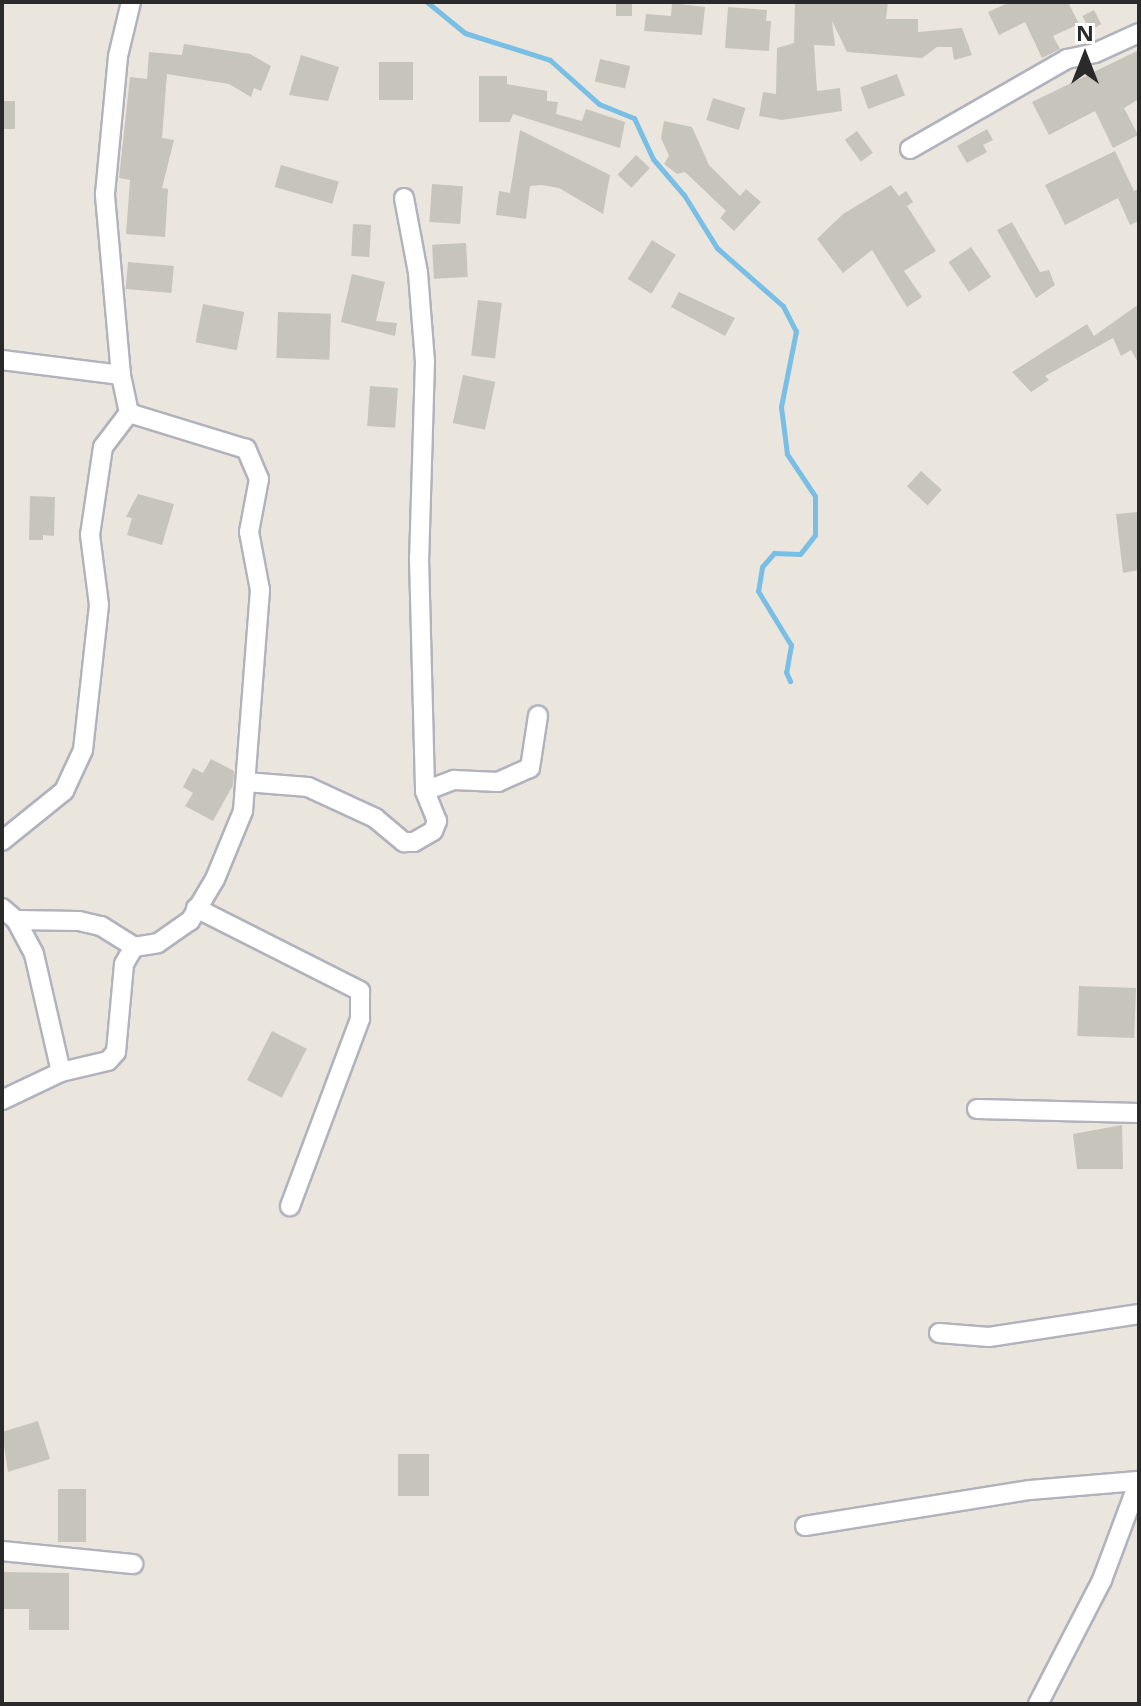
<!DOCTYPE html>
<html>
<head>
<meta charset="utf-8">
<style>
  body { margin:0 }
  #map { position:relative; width:1141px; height:1706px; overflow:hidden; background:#ebe6dd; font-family:"Noto Sans",sans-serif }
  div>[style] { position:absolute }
  .stream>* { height:5px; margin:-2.5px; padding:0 2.5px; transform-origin:2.5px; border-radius:2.5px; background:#79bee4 }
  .building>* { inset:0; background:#c7c4bc; transform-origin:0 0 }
  .roads { filter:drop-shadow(2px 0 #b1b2bd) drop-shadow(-2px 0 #b1b2bd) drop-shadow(0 2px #b1b2bd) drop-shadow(0 -2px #b1b2bd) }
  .minor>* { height:18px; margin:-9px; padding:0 9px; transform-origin:9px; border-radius:9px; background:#fff }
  span { translate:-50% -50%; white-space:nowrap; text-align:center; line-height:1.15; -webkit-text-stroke:8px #fff; paint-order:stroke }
  .frame { position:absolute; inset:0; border:4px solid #2a2a2a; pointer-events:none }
  .north { position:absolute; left:1045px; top:16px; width:80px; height:80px; -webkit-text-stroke:6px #fff; paint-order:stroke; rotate:0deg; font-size:22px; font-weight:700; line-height:32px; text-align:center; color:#2a2a2a }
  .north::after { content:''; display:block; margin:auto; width:28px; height:36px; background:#2a2a2a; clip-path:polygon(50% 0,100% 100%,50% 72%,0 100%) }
</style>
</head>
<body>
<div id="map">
  <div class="stream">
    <i style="left:427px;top:2px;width:49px;rotate:39.2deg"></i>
    <i style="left:465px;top:33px;width:89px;rotate:17.6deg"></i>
    <i style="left:550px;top:60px;width:66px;rotate:41.9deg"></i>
    <i style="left:599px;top:104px;width:38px;rotate:22deg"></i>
    <i style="left:634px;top:118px;width:45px;rotate:65.1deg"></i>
    <i style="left:653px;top:159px;width:48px;rotate:49.3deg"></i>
    <i style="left:684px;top:195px;width:62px;rotate:58.1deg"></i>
    <i style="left:717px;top:248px;width:88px;rotate:41.3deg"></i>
    <i style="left:783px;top:306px;width:28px;rotate:63deg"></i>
    <i style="left:796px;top:331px;width:77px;rotate:101.2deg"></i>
    <i style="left:781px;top:407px;width:47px;rotate:82.7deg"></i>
    <i style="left:787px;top:454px;width:50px;rotate:56.3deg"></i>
    <i style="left:815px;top:496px;width:39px;rotate:90deg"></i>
    <i style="left:815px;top:535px;width:24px;rotate:128deg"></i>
    <i style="left:800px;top:554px;width:26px;rotate:-178deg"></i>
    <i style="left:774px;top:553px;width:18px;rotate:131deg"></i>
    <i style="left:762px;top:567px;width:24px;rotate:99deg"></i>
    <i style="left:758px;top:591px;width:63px;rotate:58.6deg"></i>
    <i style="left:791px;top:645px;width:27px;rotate:100deg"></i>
    <i style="left:786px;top:672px;width:10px;rotate:66deg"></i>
  </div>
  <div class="building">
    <i style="left:616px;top:2px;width:16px;height:14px"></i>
    <i style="clip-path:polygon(795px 2px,888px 2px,886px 19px,918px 19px,918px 32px,962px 28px,972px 55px,954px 60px,952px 47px,937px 47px,922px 58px,847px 52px,832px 21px,835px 46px,814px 45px,817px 91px,840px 88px,842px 111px,782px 120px,759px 116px,763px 92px,776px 94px,777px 48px,794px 43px)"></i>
    <i style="clip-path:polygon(1010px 2px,1068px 2px,1079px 24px,1053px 36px,1060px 49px,1042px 58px,1025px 22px,999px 35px,988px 12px)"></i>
    <i style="clip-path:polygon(672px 3px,705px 7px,702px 35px,644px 31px,646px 14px,671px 16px)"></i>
    <i style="clip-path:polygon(728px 7px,767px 10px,766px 21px,771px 21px,769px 51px,725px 48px)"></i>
    <i style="left:1094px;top:10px;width:16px;height:13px;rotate:63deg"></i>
    <i style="clip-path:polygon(184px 44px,250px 54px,271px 66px,261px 91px,254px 88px,251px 97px,229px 84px,167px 74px,162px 138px,174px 140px,162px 188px,168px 189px,165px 237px,126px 234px,130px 180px,119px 178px,130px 77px,147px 79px,149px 52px,182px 55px)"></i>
    <i style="clip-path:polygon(1139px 50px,1139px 99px,1124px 108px,1138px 135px,1113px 148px,1095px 111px,1049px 135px,1032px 102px)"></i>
    <i style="clip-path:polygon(301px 55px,339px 67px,328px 101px,289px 95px)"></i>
    <i style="left:600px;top:59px;width:31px;height:23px;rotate:13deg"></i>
    <i style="left:379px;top:62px;width:34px;height:38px"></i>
    <i style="left:897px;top:74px;width:23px;height:39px;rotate:70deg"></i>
    <i style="clip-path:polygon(479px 76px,507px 76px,507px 84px,547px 91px,547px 101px,558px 102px,556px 114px,582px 121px,586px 109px,625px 122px,620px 148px,513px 114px,510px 122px,479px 122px)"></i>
    <i style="left:713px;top:98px;width:34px;height:23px;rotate:17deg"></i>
    <i style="left:2px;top:101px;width:13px;height:28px"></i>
    <i style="clip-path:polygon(664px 121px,692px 127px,709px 165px,740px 196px,746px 189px,761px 202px,734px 231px,720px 218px,726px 211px,685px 172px,677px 174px,664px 164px,669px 156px,661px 138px)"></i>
    <i style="clip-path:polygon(987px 129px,993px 140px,983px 145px,987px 152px,967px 163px,957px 146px)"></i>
    <i style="clip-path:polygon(520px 130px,610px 175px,603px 214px,559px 188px,542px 185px,530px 186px,526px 219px,496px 215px,499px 191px,510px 193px)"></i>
    <i style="left:857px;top:131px;width:27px;height:15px;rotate:54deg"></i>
    <i style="clip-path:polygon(1115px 151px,1134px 191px,1139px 189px,1139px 221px,1130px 225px,1118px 198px,1065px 225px,1045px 185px)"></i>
    <i style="left:636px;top:155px;width:19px;height:27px;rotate:43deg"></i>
    <i style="left:281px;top:165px;width:60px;height:23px;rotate:16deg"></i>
    <i style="left:432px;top:184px;width:31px;height:38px;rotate:4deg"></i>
    <i style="clip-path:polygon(891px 185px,899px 196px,906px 191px,913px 202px,907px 206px,936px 251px,904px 271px,922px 297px,907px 307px,872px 250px,843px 273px,817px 239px,843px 214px)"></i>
    <i style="clip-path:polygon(1012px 222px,1040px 272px,1049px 270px,1055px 285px,1036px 298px,997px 230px)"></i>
    <i style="left:353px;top:224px;width:18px;height:32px;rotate:3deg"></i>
    <i style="left:652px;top:240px;width:28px;height:46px;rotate:32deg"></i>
    <i style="left:466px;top:243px;width:34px;height:34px;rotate:87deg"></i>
    <i style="left:971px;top:247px;width:36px;height:27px;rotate:56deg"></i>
    <i style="left:128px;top:262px;width:46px;height:27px;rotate:5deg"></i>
    <i style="clip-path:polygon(352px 274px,385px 282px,376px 321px,397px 323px,395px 336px,341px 322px)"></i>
    <i style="clip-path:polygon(679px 292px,735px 318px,725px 336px,671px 307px)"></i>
    <i style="left:478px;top:300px;width:24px;height:56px;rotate:7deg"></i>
    <i style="left:203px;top:304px;width:42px;height:39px;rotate:11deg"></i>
    <i style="clip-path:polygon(1139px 304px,1139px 364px,1131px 350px,1121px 356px,1113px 338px,1045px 376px,1049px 380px,1031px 392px,1012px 372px,1087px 324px,1094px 336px)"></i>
    <i style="left:278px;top:312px;width:53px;height:46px;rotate:2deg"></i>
    <i style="left:463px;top:375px;width:33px;height:49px;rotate:12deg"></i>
    <i style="left:370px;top:386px;width:28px;height:40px;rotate:4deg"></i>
    <i style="left:921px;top:471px;width:28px;height:21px;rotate:42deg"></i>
    <i style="clip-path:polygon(138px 494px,174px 504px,162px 545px,127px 535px,132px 518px,126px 517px)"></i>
    <i style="clip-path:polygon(30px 496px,55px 497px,54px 536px,43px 535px,43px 540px,29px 540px)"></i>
    <i style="clip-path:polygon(1139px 512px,1139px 570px,1123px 573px,1116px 514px)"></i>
    <i style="clip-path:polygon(211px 759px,234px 771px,233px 785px,213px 821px,185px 806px,193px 793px,183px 787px,193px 768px,203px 773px)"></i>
    <i style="left:1079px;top:986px;width:57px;height:50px;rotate:2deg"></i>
    <i style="left:272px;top:1031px;width:39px;height:55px;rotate:27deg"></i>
    <i style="clip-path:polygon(1122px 1125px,1123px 1169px,1077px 1169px,1073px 1134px)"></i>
    <i style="clip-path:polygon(38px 1421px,50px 1459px,8px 1472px,2px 1432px)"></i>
    <i style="left:398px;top:1454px;width:31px;height:42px"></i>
    <i style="left:58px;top:1489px;width:28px;height:53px"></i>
    <i style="clip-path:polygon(2px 1572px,69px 1573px,69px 1630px,29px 1630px,29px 1609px,2px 1609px)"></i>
  </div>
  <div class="roads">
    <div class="minor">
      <i style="left:910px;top:149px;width:181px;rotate:-29.8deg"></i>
      <i style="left:1067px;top:59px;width:29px;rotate:-12deg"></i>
      <i style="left:1095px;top:53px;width:48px;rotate:-24.4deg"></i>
      <i style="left:404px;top:198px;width:76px;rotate:79.4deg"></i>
      <i style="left:418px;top:273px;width:88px;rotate:85.5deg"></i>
      <i style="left:425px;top:361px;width:197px;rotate:91.7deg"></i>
      <i style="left:419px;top:558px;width:233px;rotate:88.5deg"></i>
      <i style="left:2px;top:360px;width:120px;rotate:7.2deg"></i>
      <i style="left:129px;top:413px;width:39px;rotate:-102deg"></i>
      <i style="left:121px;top:375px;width:182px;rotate:-95.1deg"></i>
      <i style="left:105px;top:194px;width:139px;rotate:-84.6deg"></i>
      <i style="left:118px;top:56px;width:56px;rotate:-76.5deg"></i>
      <i style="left:246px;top:782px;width:62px;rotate:4.6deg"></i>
      <i style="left:308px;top:787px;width:74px;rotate:24.8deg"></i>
      <i style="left:375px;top:818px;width:38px;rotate:40deg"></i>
      <i style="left:404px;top:842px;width:10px"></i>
      <i style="left:414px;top:842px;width:22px;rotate:-30deg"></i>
      <i style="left:433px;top:831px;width:11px;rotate:-68deg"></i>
      <i style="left:437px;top:821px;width:32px;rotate:-112deg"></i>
      <i style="left:425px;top:791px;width:31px;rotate:-21deg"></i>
      <i style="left:454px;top:780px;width:44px;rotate:2.6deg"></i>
      <i style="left:498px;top:782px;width:35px;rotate:-24deg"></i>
      <i style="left:530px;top:768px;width:53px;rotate:-81.3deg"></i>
      <i style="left:2px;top:841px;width:80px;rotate:-38.9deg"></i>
      <i style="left:64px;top:791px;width:45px;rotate:-65.1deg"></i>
      <i style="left:83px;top:750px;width:146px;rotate:-83.7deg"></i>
      <i style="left:99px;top:605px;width:71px;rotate:-97.3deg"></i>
      <i style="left:90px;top:535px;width:89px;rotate:-81.6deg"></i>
      <i style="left:103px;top:447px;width:43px;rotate:-52.6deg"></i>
      <i style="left:2px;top:908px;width:18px;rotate:41deg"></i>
      <i style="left:16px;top:920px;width:38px;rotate:62deg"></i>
      <i style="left:34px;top:954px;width:121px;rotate:77.1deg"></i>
      <i style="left:196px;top:908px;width:184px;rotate:26.8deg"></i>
      <i style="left:360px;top:991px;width:28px;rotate:90deg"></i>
      <i style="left:360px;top:1019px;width:200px;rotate:110.5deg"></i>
      <i style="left:16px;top:920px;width:63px;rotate:0.9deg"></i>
      <i style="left:79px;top:921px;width:23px;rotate:13deg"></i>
      <i style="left:101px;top:926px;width:39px;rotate:32deg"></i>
      <i style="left:2px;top:1100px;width:65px;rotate:-25.4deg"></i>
      <i style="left:61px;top:1072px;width:48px;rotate:-13.2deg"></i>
      <i style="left:108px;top:1061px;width:12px;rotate:-48deg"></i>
      <i style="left:116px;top:1052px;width:88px;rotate:-84.8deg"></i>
      <i style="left:124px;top:964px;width:20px;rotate:-60deg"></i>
      <i style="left:134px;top:947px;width:24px;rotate:-9deg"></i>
      <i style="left:158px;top:943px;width:39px;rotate:-35deg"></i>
      <i style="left:190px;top:921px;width:49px;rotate:-59.2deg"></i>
      <i style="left:215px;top:879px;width:74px;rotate:-67.6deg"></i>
      <i style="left:243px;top:811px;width:222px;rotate:-85.6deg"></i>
      <i style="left:260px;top:590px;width:59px;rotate:-100.7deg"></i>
      <i style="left:249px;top:532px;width:54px;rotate:-79.3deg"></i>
      <i style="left:259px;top:479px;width:33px;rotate:-113deg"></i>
      <i style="left:246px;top:449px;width:122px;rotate:-162.9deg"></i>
      <i style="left:977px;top:1109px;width:162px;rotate:1.4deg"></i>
      <i style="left:939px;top:1333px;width:50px;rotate:4.6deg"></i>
      <i style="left:989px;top:1337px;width:152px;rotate:-8.7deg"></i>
      <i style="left:805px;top:1526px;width:228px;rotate:-9.1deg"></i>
      <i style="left:1030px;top:1490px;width:108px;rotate:-4.8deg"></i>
      <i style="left:2px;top:1551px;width:132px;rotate:5.7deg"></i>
      <i style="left:1038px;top:1704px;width:140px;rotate:-62.7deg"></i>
      <i style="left:1102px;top:1580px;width:106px;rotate:-69.5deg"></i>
    </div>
  </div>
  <div class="frame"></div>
  <div class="north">N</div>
</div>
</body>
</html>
